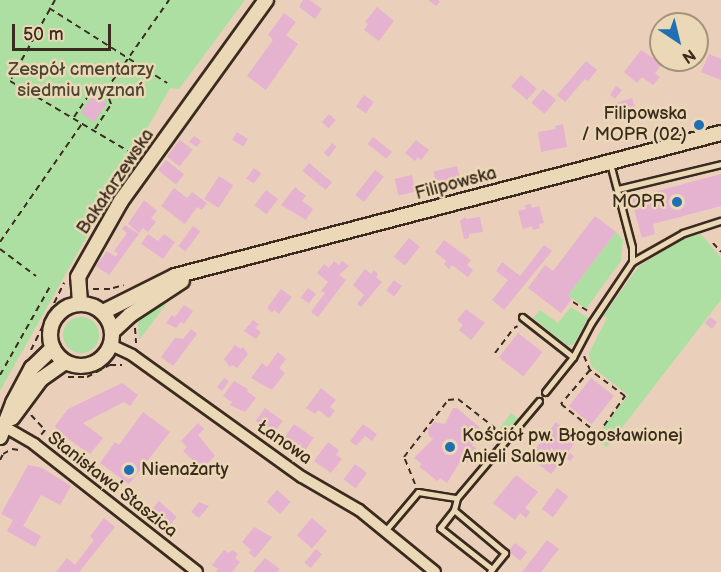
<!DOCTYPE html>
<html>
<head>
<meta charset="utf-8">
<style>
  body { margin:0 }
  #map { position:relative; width:721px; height:572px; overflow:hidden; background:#ead0bb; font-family:"Balsamiq Sans",sans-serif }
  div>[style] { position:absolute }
  .green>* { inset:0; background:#acdfa1; transform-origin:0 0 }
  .round { border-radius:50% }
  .building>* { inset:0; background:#e5b2cf; transform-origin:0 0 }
  .path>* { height:2px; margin-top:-1px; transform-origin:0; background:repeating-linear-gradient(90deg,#3b2a1e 0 6px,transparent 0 10.5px) }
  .roads { filter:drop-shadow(2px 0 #3b2a1e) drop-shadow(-2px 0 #3b2a1e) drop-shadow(0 2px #3b2a1e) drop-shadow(0 -2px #3b2a1e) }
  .service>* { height:5px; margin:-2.5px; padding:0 2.5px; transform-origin:2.5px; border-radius:2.5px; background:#ebd8b6 }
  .minor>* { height:10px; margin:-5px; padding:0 5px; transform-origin:5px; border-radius:5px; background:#ebd8b6 }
  .tertiary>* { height:14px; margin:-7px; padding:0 7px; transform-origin:7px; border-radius:7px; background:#ebd8b6 }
  .tertiary>.ring { margin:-7px; padding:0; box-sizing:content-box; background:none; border:14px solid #ebd8b6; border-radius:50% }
  .dots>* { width:16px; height:16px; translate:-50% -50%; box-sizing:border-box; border:3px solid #ebd8b6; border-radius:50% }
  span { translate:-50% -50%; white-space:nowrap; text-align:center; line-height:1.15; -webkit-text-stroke:5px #ebd8b6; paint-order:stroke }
  .park-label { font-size:18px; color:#4c4532 }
  .poi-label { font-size:18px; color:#3b2a1e }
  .right { translate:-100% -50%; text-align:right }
  .left { translate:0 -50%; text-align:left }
  .street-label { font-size:18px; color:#3b2a1e }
  .north { position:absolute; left:649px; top:12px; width:60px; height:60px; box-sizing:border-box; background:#ebd8b6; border:2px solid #a59279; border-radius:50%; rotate:145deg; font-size:16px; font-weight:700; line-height:24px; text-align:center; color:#3b2a1e }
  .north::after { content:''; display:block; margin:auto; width:21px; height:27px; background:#1f6fb2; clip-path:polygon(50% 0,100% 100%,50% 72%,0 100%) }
  .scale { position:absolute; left:12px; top:24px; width:99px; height:27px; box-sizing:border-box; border:3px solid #3b2a1e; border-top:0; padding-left:8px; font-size:18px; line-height:21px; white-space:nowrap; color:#3b2a1e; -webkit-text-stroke:4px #ebd8b6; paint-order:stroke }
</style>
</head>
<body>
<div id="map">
  <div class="green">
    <i style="clip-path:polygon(0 0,245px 0,179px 89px,170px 88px,0 391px)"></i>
    <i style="clip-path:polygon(616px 232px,623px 240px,621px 261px,586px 309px,568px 295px)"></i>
    <i style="clip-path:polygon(701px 234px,721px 258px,721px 300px,607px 447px,595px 438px,628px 395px,591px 366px,589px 353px,607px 318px,603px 316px,639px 266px,685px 238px)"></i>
    <i style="clip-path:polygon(170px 299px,140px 339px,139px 339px,138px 324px,141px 318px)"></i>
    <i style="clip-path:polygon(571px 307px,588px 318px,574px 344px,568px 346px,533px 318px,540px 310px,558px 323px)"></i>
    <i class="round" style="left:63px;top:317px;width:36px;height:36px"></i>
    <i style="left:511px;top:413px;width:20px;height:23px;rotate:37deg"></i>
  </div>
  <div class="building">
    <i style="clip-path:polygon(303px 0,310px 0,322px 9px,315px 19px,299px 7px)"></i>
    <i style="clip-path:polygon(428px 0,438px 0,440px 2px,436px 6px)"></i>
    <i style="clip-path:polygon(377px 7px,394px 21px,379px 41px,364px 30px,368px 24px,365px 22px)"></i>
    <i style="clip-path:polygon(284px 13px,296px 22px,286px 35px,298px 44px,266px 90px,247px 76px,273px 40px,268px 35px)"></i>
    <i style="clip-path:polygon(641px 50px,662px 64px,655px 73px,660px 77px,653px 85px,642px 77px,637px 83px,624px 72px)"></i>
    <i style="clip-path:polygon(709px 54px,721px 59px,721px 80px,701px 72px)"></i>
    <i style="clip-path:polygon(586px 61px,597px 70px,588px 81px,585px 79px,565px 102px,557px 95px)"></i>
    <i style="left:521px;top:75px;width:21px;height:15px;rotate:41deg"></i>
    <i style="clip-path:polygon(616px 86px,622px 90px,615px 99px,610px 95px)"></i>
    <i style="left:543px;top:89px;width:17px;height:18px;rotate:40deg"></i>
    <i style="left:94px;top:94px;width:16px;height:23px;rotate:35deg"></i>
    <i style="left:364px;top:95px;width:12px;height:14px;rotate:35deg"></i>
    <i style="left:632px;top:98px;width:17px;height:16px;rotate:73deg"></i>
    <i style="left:329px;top:114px;width:9px;height:11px;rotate:41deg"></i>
    <i style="clip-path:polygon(563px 124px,567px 147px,541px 152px,538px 132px,556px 129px,555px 126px)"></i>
    <i style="left:237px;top:132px;width:13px;height:9px;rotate:32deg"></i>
    <i style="clip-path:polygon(194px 136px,201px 141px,197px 147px,189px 142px)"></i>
    <i style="left:373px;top:137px;width:24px;height:9px;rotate:38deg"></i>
    <i style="left:180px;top:140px;width:16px;height:21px;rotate:38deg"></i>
    <i style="clip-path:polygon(416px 140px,429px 150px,421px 160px,418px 157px,415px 161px,405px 153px)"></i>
    <i style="left:332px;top:143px;width:6px;height:13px;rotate:39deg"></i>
    <i style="left:166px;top:160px;width:23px;height:13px;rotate:38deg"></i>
    <i style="left:309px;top:163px;width:30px;height:10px;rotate:40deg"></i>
    <i style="left:457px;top:166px;width:17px;height:24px;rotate:77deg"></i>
    <i style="left:254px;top:168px;width:9px;height:13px;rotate:36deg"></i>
    <i style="left:375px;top:170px;width:11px;height:32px;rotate:38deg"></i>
    <i style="clip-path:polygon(721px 174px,721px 206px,653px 224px,655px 234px,642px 238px,631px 198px)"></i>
    <i style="left:412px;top:175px;width:17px;height:18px;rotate:77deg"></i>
    <i style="left:219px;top:176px;width:17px;height:27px;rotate:33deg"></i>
    <i style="clip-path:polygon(295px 187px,306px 196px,302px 201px,313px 209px,306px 220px,281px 205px)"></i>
    <i style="clip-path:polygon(174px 188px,187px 198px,192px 192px,207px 203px,202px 210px,197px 207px,185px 224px,161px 206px)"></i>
    <i style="left:266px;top:190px;width:15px;height:19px;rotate:37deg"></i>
    <i style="clip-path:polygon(144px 200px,157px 211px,151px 218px,156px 222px,148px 232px,143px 228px,139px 233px,128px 224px)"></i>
    <i style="clip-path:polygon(531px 204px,532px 208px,539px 206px,544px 223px,539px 224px,540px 228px,533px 230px,532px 226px,523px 229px,518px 211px,526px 209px,525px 205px)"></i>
    <i style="clip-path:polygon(595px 216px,616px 232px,568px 295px,572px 299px,561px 313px,528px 288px,545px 265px,553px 271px)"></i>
    <i style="clip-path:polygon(465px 217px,466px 219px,480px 217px,483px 232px,469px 234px,469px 238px,464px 239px,460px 221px)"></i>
    <i style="clip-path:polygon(125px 225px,139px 234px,109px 275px,96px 266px,107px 251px,116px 257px,118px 254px,114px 251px,127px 233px,122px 229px)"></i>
    <i style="left:193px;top:226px;width:9px;height:25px;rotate:36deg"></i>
    <i style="clip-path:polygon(148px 234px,158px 241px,164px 234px,175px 242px,163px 259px,141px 244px)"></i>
    <i style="left:409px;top:238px;width:14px;height:24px;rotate:39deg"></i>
    <i style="clip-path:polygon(444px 240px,471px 260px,467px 265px,473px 270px,468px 277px,452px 265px,449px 269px,444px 264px,446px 261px,435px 252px)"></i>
    <i style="clip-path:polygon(544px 245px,552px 251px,504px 310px,492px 300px,508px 280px,496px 271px,502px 262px,520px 276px)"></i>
    <i style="clip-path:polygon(334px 261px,339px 265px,342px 261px,349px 266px,339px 275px,346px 280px,318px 317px,311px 312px,325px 293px,321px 291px,328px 282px,317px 273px,324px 264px,329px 268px)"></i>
    <i style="clip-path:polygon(365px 269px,371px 274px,374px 270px,378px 274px,376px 277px,382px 282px,361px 307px,357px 304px,364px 295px,353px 285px)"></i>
    <i style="left:394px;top:280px;width:10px;height:13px;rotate:37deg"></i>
    <i style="left:308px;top:288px;width:10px;height:12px;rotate:37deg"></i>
    <i style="clip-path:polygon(281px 289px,292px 297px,279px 314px,274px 310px,272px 313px,267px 308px)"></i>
    <i style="clip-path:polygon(184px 305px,193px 311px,184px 324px,181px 322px,176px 328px,166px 323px,172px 315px,175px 317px)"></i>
    <i style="clip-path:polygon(466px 309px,485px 323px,471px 340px,459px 330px,463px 325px,457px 320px)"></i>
    <i style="clip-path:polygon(710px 317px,717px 322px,712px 329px,705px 323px)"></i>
    <i style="clip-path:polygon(253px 320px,259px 324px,255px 328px,261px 332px,256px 339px,244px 331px)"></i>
    <i style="clip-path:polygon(191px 329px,197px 334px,173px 366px,161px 357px,175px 338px,183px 339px)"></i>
    <i style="left:518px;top:333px;width:31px;height:31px;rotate:38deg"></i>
    <i style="clip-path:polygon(235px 345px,241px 349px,243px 347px,248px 354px,237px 368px,232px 365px,230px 367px,224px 359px)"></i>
    <i style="clip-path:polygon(278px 352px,286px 359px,279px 368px,285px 373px,272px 390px,251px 378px,262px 363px,267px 367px)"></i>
    <i style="clip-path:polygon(224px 378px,229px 381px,222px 391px,217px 387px)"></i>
    <i style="left:591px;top:378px;width:29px;height:36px;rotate:38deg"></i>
    <i style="clip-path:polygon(234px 381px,248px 389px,247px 391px,256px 398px,245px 412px,230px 405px,232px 402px,223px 396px)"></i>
    <i style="clip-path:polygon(122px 383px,138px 395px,130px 406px,124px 402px,83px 423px,103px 438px,90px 454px,61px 434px,55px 426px,68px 409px)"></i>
    <i style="clip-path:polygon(321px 388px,336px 400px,330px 407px,335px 411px,329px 418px,318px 410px,315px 414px,306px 408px)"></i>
    <i style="left:265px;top:408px;width:22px;height:16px;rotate:36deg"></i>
    <i style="clip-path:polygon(453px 408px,457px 408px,485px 432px,472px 445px,476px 448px,477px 455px,471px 462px,465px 463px,461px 460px,447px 483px,440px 478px,437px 481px,425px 471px,419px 467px,422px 464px,414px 458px,433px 439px,429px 436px,428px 429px,434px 422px,445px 424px)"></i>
    <i style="clip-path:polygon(143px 412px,170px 432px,129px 484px,100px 463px,115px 442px,119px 445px)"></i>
    <i style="clip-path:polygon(556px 422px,578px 439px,568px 452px,574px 456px,570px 461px,564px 457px,551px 474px,529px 457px)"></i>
    <i style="clip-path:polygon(198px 423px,204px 429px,198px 435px,215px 456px,202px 469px,183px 451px,187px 447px,181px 441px)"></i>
    <i style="left:294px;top:424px;width:24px;height:20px;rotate:35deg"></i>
    <i style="clip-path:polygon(363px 424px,377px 434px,372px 441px,365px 436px,356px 446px,350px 441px)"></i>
    <i style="clip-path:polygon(328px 442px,339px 450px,336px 455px,342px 459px,331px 473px,314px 461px)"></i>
    <i style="left:355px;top:464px;width:15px;height:19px;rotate:37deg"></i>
    <i style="clip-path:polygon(28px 465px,42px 468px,71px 486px,60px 505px,41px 495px,23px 526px,41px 536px,35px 547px,7px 531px,13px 520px,1px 514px)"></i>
    <i style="clip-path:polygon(516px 475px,538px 492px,525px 508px,530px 512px,526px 518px,520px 513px,515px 520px,493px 503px)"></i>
    <i style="left:557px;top:488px;width:14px;height:26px;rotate:36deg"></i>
    <i style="left:277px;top:490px;width:18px;height:16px;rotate:41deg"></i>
    <i style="left:159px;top:501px;width:24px;height:14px;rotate:42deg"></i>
    <i style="clip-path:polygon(199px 502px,209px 506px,199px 518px,191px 512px)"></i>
    <i style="clip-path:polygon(104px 518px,115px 527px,79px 572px,56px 572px,67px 558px,75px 565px,94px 540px,90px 536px)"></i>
    <i style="left:312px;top:518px;width:20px;height:23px;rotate:41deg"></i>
    <i style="clip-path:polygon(254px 527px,272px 537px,255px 558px,249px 553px,251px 550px,242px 542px)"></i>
    <i style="clip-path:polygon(547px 540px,559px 549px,541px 572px,522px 572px)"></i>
    <i style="left:515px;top:543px;width:15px;height:11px;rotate:37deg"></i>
    <i style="left:316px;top:549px;width:8px;height:18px;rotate:40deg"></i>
    <i style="clip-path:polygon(224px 550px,229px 553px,232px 550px,238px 554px,235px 558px,240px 562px,232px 572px,216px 572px,218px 569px,212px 565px)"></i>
    <i style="clip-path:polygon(265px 558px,280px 569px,277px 572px,253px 572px)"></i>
  </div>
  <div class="path">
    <i style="left:55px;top:0;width:93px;rotate:119.1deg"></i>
    <i style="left:10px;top:81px;width:137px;rotate:30.7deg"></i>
    <i style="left:49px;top:8px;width:140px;rotate:32.4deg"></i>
    <i style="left:74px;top:117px;width:29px;rotate:-56deg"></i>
    <i style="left:90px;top:93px;width:16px;rotate:-11deg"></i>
    <i style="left:106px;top:90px;width:110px;rotate:-55deg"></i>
    <i style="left:95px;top:129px;width:30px;rotate:-57deg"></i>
    <i style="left:111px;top:104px;width:15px;rotate:-110deg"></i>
    <i style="left:0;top:242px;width:146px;rotate:-55.3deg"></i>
    <i style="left:713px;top:243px;width:12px;rotate:48deg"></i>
    <i style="left:0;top:249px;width:45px;rotate:36.9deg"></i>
    <i style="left:113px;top:288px;width:11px;rotate:-15deg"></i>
    <i style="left:93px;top:289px;width:21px"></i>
    <i style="left:573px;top:302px;width:17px;rotate:31deg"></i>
    <i style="left:135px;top:328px;width:15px;rotate:86deg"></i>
    <i style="left:31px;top:350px;width:75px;rotate:-63.8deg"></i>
    <i style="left:495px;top:353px;width:31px;rotate:-53deg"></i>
    <i style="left:514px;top:328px;width:4px;rotate:-27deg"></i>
    <i style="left:584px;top:356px;width:15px;rotate:67deg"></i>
    <i style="left:590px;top:370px;width:45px;rotate:130.5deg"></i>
    <i style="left:561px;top:404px;width:48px;rotate:39deg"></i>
    <i style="left:598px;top:434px;width:47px;rotate:-54.6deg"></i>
    <i style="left:625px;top:396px;width:44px;rotate:-143.4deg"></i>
    <i style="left:0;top:375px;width:103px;rotate:-60.5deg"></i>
    <i style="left:68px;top:377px;width:19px"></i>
    <i style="left:87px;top:377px;width:26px;rotate:-28deg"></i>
    <i style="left:110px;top:365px;width:12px"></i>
    <i style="left:31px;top:415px;width:21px;rotate:47deg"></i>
    <i style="left:45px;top:430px;width:6px;rotate:129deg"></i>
    <i style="left:0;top:460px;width:7px;rotate:-63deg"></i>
    <i style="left:3px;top:454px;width:10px;rotate:-29deg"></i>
    <i style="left:12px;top:449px;width:7px;rotate:8deg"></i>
    <i style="left:415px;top:484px;width:29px;rotate:-112deg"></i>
    <i style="left:404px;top:457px;width:72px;rotate:-52.3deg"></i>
    <i style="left:448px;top:400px;width:10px;rotate:-6deg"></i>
    <i style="left:458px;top:399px;width:47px;rotate:38.1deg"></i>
    <i style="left:495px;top:428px;width:19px;rotate:129deg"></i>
    <i style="left:119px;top:485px;width:6px;rotate:-51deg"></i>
  </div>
  <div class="roads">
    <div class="service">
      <i style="left:618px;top:189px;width:106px;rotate:-13.6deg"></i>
      <i style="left:632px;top:262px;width:59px;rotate:-29.6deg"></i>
      <i style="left:683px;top:233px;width:40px;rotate:-18deg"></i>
      <i style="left:522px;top:317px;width:65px;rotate:38.1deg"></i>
      <i style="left:545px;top:392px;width:45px;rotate:-51.3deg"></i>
      <i style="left:573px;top:357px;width:38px;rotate:-62deg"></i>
      <i style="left:591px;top:323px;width:73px;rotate:-56.1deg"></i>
      <i style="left:632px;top:262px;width:15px;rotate:-90deg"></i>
      <i style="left:632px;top:247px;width:87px;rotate:-104.7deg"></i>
      <i style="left:454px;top:510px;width:12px;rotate:-76deg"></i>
      <i style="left:457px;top:498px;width:127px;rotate:-49.8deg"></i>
      <i style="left:385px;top:531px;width:51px;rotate:-49.8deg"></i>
      <i style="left:418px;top:492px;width:39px;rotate:9deg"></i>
      <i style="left:490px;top:572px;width:4px;rotate:-56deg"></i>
      <i style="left:492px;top:569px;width:21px;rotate:-51deg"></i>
      <i style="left:505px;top:553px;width:67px;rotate:-139.9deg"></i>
      <i style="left:454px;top:510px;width:23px;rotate:128deg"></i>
      <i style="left:440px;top:528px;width:66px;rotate:38.3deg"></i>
    </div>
    <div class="minor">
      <i style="left:111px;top:345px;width:23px;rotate:25deg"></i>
      <i style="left:132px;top:355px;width:209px;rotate:35.7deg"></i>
      <i style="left:302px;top:477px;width:66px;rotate:30.1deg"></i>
      <i style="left:359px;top:510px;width:98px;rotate:39.2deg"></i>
      <i style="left:5px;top:427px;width:34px;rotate:30deg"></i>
      <i style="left:34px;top:444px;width:207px;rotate:38.1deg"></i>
    </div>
    <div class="tertiary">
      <i style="left:80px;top:303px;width:26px;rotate:-94deg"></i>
      <i style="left:78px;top:277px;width:87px;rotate:-60.5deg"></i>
      <i style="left:121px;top:201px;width:248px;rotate:-54.2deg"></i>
      <i class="ring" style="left:50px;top:304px;width:48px;height:48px"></i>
      <i style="left:103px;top:312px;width:80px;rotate:-26.6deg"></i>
      <i style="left:175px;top:276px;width:564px;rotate:-14.68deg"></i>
      <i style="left:112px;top:332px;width:25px;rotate:-43deg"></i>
      <i style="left:130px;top:315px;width:62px;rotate:-33.2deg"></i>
      <i style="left:12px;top:418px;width:49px;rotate:-53.4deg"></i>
      <i style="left:41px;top:379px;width:29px;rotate:-35deg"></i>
      <i style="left:0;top:437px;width:36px;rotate:-69deg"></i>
      <i style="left:13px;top:403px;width:40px;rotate:-62deg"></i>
      <i style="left:32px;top:368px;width:29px;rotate:-44deg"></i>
    </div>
  </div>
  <div class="dots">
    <i style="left:699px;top:125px;background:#1f6fb2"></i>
    <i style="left:677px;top:202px;background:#1f6fb2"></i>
    <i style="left:450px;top:447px;background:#1f6fb2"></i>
    <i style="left:129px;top:470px;background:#1f6fb2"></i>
  </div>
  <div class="park-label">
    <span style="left:81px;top:81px">Zespół cmentarzy<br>siedmiu wyznań</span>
  </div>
  <div class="poi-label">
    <span class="right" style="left:687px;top:125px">Filipowska<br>/ MOPR (02)</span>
    <span class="right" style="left:665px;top:202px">MOPR</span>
    <span class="left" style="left:462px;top:447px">Kościół pw. Błogosławionej<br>Anieli Salawy</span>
    <span class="left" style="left:141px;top:470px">Nienażarty</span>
  </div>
  <div class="street-label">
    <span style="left:116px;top:182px;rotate:-56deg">Bakałarzewska</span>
    <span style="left:456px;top:184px;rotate:-15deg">Filipowska</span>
    <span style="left:284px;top:443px;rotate:35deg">Łanowa</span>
    <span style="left:112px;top:485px;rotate:38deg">Stanisława Staszica</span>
  </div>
  <div class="north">N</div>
  <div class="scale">50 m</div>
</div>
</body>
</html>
